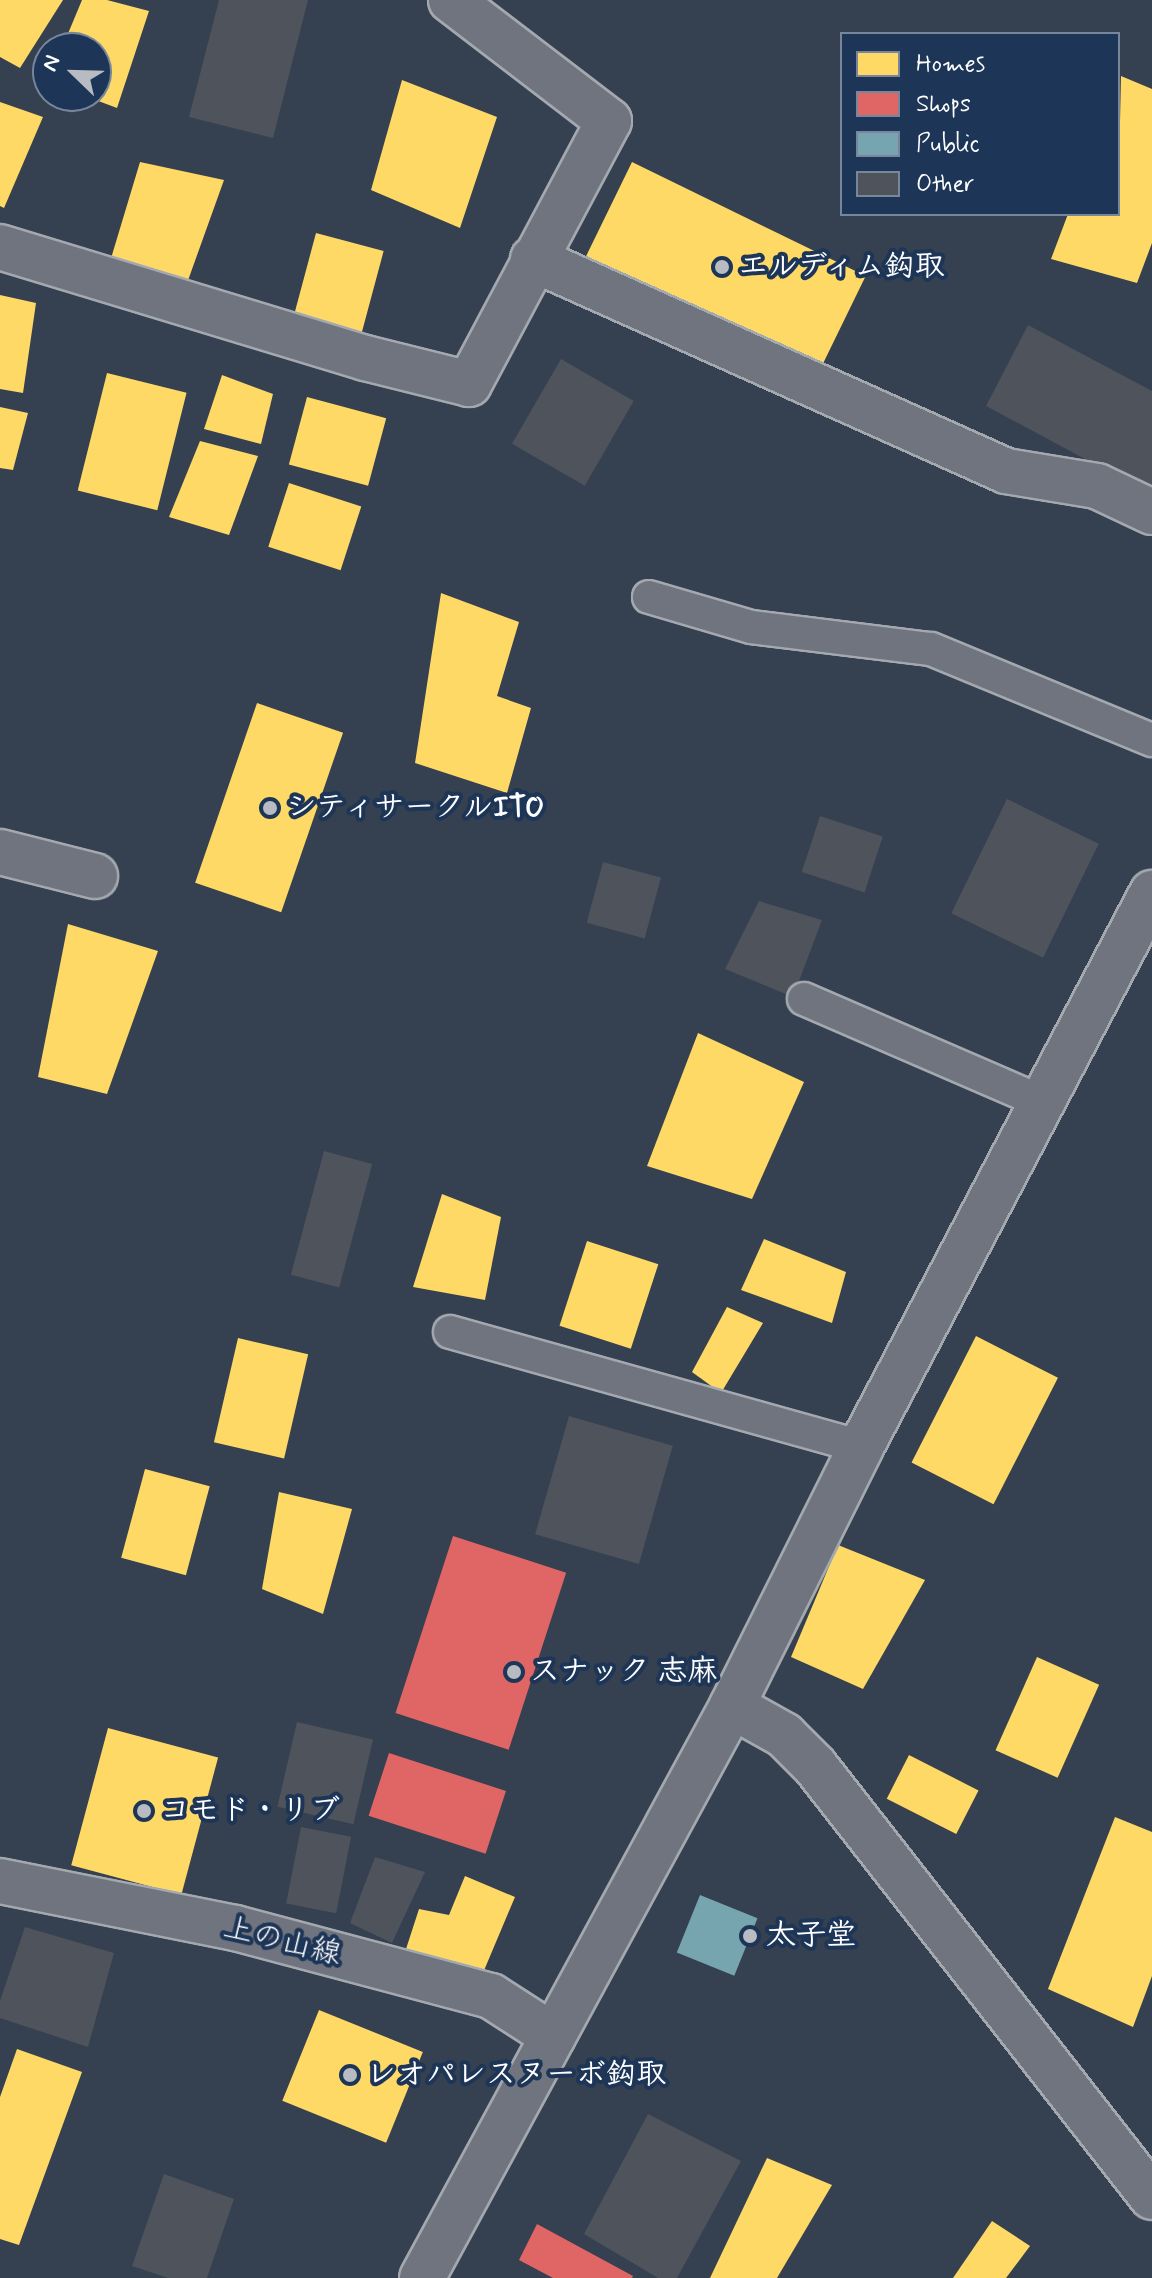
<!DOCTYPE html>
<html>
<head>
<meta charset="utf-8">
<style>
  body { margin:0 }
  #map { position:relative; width:1152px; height:2278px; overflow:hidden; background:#354050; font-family:Mynerve,"Klee One",sans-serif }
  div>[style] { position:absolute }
  .homes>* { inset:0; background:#ffd966; transform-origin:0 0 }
  .shops>* { inset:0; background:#e06666; transform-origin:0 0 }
  .public>* { inset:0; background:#76a5af; transform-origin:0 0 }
  .building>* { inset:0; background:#4e535c; transform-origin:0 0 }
  .roads { filter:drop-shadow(2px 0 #a4a9b0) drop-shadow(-2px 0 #a4a9b0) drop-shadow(0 2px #a4a9b0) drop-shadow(0 -2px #a4a9b0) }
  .lane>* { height:32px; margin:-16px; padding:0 16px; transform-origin:16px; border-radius:16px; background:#6f747e }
  .street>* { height:44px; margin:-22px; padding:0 22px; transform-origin:22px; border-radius:22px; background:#6f747e }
  .secondary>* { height:44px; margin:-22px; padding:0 22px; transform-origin:22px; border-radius:22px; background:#6f747e }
  .dots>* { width:22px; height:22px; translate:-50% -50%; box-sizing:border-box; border:4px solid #1d3557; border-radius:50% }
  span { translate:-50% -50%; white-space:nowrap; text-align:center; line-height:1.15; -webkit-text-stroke:8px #1d3557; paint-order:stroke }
  .poi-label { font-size:30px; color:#fff; font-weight:700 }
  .left { translate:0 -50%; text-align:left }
  .street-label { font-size:30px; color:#fff }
  .legend { position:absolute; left:840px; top:32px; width:280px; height:184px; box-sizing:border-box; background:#1d3557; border:2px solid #77869a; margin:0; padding:10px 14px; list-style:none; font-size:24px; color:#fff }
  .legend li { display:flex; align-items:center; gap:16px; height:40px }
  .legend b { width:40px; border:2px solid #77869a }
  .north { position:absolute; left:32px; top:32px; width:80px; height:80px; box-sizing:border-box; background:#1d3557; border:2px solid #77869a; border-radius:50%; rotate:293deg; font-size:22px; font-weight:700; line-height:32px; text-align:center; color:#fff }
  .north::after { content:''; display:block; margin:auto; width:28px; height:36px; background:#b8bcc2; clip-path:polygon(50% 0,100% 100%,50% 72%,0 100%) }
</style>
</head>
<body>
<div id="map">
  <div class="homes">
    <i style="clip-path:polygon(0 0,63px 0,20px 68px,0 57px)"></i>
    <i style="clip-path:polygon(82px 0,107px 0,149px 11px,117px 108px,85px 96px,96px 96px,96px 48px,62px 48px)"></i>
    <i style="clip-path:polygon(1121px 76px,1152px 89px,1152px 243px,1137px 283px,1051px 259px,1068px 214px,1118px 214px)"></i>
    <i style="clip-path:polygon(402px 80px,497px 117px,460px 228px,371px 190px)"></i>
    <i style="clip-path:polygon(0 102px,43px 117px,4px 208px,0 206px)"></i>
    <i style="clip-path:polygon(140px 162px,224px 180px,186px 286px,109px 265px)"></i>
    <i style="left:632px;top:162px;width:260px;height:112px;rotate:26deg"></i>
    <i style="left:316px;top:233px;width:70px;height:90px;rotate:15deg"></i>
    <i style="clip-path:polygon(0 295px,36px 303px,23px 393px,0 389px)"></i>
    <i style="left:107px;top:373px;width:82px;height:121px;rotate:14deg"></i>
    <i style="clip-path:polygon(222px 375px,273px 394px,261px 444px,204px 429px)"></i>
    <i style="left:307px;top:397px;width:82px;height:70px;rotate:15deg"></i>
    <i style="clip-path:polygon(0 407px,28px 413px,13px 470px,0 468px)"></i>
    <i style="clip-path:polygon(200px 441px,258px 456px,229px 535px,169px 517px)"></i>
    <i style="left:289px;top:483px;width:76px;height:67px;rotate:18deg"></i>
    <i style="clip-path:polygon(441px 593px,519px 622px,497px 696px,531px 708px,507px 793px,415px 763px)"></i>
    <i style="left:257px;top:703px;width:91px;height:190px;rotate:19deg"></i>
    <i style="clip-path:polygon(68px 924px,158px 951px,107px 1094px,38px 1077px)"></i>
    <i style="clip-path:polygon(698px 1033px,804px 1082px,752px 1199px,647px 1166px)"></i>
    <i style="clip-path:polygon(442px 1194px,501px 1217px,485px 1300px,413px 1287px)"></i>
    <i style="clip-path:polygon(764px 1239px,846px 1272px,832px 1323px,741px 1290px)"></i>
    <i style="left:587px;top:1241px;width:75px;height:89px;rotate:18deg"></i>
    <i style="clip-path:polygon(727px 1307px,763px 1323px,721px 1393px,692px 1372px)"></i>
    <i style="left:976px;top:1336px;width:92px;height:142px;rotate:27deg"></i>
    <i style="left:238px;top:1338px;width:72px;height:107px;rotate:13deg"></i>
    <i style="left:145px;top:1469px;width:67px;height:92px;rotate:15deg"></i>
    <i style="clip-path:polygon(279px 1492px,352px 1509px,323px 1614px,262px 1589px)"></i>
    <i style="clip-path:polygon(838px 1545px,925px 1580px,863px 1689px,791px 1657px)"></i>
    <i style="left:1037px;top:1657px;width:68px;height:102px;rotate:24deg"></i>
    <i style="left:108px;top:1728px;width:114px;height:142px;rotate:15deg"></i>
    <i style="left:909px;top:1755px;width:78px;height:49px;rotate:27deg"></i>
    <i style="clip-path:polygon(1115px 1817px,1152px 1832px,1152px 1976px,1133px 2027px,1048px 1989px)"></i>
    <i style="clip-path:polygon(465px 1876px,515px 1897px,480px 1980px,406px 1949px,419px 1909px,449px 1915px)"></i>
    <i style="left:319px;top:2010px;width:112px;height:98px;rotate:22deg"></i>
    <i style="clip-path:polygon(17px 2049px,82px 2072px,19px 2245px,0 2239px,0 2097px)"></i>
    <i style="clip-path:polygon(767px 2158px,832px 2185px,777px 2278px,710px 2278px)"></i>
    <i style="clip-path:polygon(992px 2221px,1030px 2246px,1006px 2278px,953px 2278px)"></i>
  </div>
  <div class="shops">
    <i style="left:453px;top:1536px;width:119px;height:186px;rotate:18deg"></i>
    <i style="left:389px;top:1753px;width:123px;height:66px;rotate:18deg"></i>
    <i style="clip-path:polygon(537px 2224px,633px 2276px,632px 2278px,553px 2278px,519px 2260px)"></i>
  </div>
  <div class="public">
    <i style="left:700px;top:1895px;width:62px;height:62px;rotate:22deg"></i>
  </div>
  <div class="building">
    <i style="clip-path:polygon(219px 0,308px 0,273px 138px,189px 117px)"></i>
    <i style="clip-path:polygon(1028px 325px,1152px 391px,1152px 495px,986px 406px)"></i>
    <i style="left:561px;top:359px;width:84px;height:98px;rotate:30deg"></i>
    <i style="left:1007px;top:799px;width:102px;height:127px;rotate:26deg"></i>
    <i style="left:820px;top:816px;width:66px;height:59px;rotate:18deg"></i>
    <i style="left:603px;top:862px;width:60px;height:63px;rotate:15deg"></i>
    <i style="clip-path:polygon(759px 901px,822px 920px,793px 997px,725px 969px)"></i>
    <i style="left:324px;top:1151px;width:50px;height:128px;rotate:15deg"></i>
    <i style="left:569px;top:1416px;width:108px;height:123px;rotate:16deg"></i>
    <i style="left:297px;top:1722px;width:78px;height:87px;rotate:13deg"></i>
    <i style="left:301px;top:1827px;width:51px;height:78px;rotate:11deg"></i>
    <i style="clip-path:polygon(375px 1857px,425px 1872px,392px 1943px,350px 1923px)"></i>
    <i style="clip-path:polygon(25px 1927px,114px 1953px,88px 2047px,0 2018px,0 2001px)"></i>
    <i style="clip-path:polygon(648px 2114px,741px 2161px,677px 2278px,658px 2278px,584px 2234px)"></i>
    <i style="clip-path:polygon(164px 2174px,234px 2199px,207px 2278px,168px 2278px,132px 2266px)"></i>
  </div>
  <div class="roads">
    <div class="lane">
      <i style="left:649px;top:597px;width:106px;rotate:16.4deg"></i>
      <i style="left:751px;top:627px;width:181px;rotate:7deg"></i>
      <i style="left:931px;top:649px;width:239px;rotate:22.4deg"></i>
      <i style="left:804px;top:999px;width:262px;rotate:23.4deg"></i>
      <i style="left:450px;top:1332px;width:427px;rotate:15.6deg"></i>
    </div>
    <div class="street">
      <i style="left:0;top:247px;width:382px;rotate:16.9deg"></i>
      <i style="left:365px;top:358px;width:107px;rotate:14deg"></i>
      <i style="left:469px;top:384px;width:298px;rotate:-62deg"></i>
      <i style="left:609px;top:121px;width:199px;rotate:-142.6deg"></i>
      <i style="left:533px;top:259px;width:518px;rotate:24.14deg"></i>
      <i style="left:1006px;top:471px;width:92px;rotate:9.4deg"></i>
      <i style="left:1097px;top:486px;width:61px;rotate:25.3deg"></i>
      <i style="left:0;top:852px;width:98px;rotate:14.2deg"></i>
      <i style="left:732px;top:1706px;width:60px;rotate:29.1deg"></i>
      <i style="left:784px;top:1735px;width:44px;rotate:45deg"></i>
      <i style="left:815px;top:1766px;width:547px;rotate:51.98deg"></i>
      <i style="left:0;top:1881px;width:240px;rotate:11.3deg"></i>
      <i style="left:235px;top:1928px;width:265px;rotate:14.9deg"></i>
      <i style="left:491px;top:1996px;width:74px;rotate:32.8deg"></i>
    </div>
    <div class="secondary">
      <i style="left:422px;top:2278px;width:651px;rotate:-61.54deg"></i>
      <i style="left:732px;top:1706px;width:289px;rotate:-63.5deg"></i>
      <i style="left:861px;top:1447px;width:626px;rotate:-62.29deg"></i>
    </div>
  </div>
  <div class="dots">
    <i style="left:722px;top:267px;background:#b8bcc2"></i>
    <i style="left:270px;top:808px;background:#b8bcc2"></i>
    <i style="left:514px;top:1672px;background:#b8bcc2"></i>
    <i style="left:144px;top:1811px;background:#b8bcc2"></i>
    <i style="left:750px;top:1936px;background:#b8bcc2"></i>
    <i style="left:350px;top:2075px;background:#b8bcc2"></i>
  </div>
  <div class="poi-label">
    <span class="left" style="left:738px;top:267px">エルディム鈎取</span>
    <span class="left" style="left:286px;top:808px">シティサークルITO</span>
    <span class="left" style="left:530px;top:1672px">スナック 志麻</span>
    <span class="left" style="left:160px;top:1811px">コモド・リブ</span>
    <span class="left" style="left:766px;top:1936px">太子堂</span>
    <span class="left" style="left:366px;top:2075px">レオパレスヌーボ鈎取</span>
  </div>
  <div class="street-label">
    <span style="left:282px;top:1942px;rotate:14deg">上の山線</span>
  </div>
  <ul class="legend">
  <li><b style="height:22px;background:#ffd966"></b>Homes</li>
  <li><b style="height:22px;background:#e06666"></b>Shops</li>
  <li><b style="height:22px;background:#76a5af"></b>Public</li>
  <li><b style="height:22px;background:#4e535c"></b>Other</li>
  </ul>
  <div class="north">N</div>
</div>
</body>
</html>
